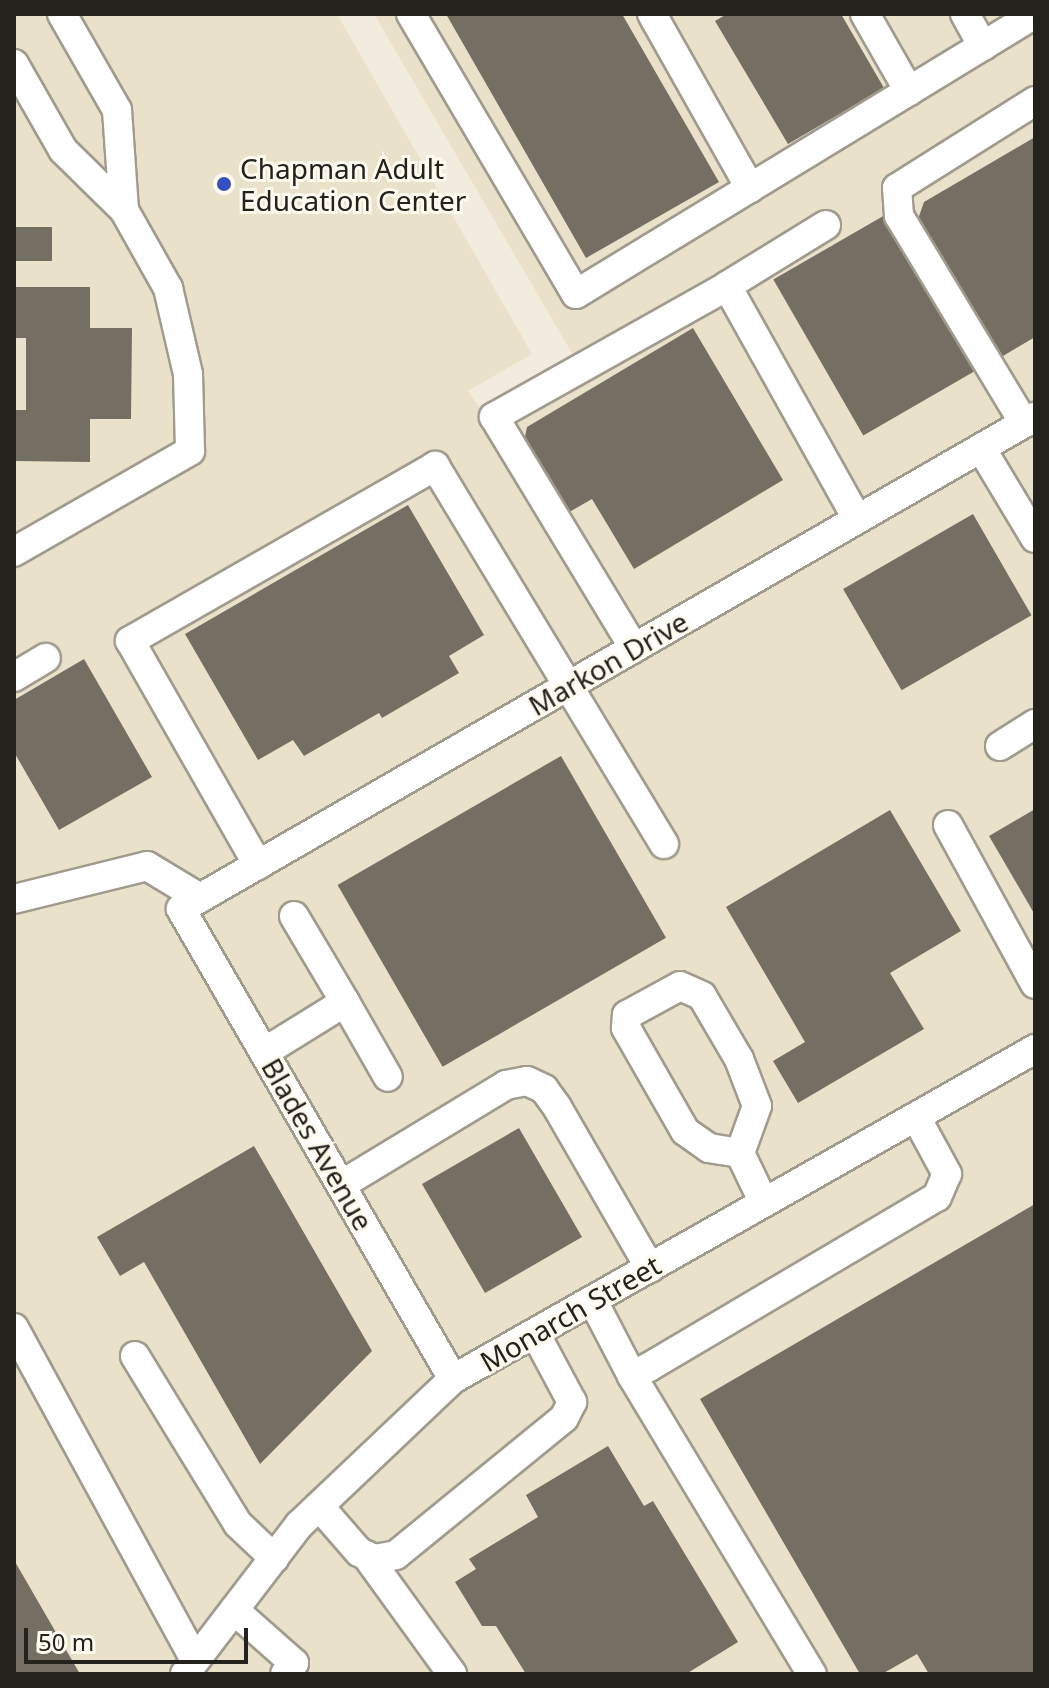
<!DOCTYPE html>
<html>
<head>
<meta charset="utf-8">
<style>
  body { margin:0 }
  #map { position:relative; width:1049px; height:1688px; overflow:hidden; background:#f2ecde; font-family:"Noto Sans",sans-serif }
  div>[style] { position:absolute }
  .built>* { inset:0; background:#eae1cb }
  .building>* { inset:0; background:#746f62; transform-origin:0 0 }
  .roads { filter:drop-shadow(2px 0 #a19b8e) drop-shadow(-2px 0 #a19b8e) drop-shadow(0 2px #a19b8e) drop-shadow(0 -2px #a19b8e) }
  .minor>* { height:28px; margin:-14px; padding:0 14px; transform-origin:14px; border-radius:14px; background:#fff }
  .dots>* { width:22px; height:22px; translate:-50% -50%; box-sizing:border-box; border:4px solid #fffaee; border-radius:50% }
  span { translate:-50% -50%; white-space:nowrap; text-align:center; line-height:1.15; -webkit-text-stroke:6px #fffaee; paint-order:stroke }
  .poi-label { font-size:28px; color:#24221d }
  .left { translate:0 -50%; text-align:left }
  .street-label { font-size:28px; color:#24221d }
  .frame { position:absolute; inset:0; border:16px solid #24221d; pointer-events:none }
  .scale { position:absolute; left:24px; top:1628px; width:224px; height:36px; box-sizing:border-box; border:4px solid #24221d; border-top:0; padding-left:10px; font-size:24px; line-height:28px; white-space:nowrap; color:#24221d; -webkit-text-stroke:6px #fffaee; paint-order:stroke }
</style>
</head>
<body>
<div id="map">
  <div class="built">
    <i style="clip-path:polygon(14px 14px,337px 14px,532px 354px,468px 391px,493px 427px,583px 372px,374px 14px,1035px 14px,1035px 1674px,14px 1674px)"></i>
  </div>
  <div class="building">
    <i style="clip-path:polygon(446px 14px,622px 14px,719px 182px,586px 258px)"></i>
    <i style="clip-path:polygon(727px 14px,841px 14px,884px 88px,788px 144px,715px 21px)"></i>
    <i style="clip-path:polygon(1035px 137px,1035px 337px,998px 359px,917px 222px,924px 202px)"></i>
    <i style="left:885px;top:215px;width:180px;height:129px;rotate:60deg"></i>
    <i style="left:14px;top:227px;width:38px;height:34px"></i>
    <i style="clip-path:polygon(14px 287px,90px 287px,90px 328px,132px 328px,131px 419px,90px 419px,90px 462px,14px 461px,14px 410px,26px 410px,26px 338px,14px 338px)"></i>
    <i style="clip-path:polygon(693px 328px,783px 480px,634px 569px,592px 499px,564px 515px,523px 446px,527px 427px)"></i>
    <i style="clip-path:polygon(408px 505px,484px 635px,449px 656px,459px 673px,382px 718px,379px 713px,304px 756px,293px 740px,258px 760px,185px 634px)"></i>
    <i style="left:973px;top:514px;width:117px;height:150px;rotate:60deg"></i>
    <i style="clip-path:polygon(84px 659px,152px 777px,59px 830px,14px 752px,14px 700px)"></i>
    <i style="left:561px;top:756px;width:210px;height:258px;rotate:60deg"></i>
    <i style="clip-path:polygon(1035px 809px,1035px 915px,989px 836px)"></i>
    <i style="clip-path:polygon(890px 810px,961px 931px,890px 973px,924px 1029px,798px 1103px,773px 1061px,805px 1042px,726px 907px)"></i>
    <i style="left:519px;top:1128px;width:126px;height:112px;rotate:60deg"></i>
    <i style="clip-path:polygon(254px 1146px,372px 1351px,260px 1464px,144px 1262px,120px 1276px,97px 1237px)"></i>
    <i style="clip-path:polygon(1035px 1204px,1035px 1674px,929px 1674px,917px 1654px,882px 1674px,860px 1674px,700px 1399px)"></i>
    <i style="clip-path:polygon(608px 1446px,644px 1506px,653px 1501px,738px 1642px,686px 1674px,526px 1674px,496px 1626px,482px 1626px,455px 1582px,476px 1569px,469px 1559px,538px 1517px,526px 1495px)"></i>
    <i style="clip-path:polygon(14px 1560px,80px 1674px,14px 1674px)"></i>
  </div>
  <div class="roads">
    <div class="minor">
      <i style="left:62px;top:14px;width:111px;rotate:60.2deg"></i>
      <i style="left:117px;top:110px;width:100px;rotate:86deg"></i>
      <i style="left:411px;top:14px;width:325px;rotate:59.5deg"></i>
      <i style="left:576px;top:294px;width:538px;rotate:-31.38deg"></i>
      <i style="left:652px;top:14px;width:200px;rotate:60.6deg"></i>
      <i style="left:865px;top:14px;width:89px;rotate:60.3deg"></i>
      <i style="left:965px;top:14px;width:37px;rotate:61deg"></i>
      <i style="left:14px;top:64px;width:99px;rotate:60.3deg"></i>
      <i style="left:63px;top:150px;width:86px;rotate:44.5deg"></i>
      <i style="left:124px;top:210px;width:90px;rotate:60.6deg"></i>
      <i style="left:168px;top:288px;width:88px;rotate:76.9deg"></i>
      <i style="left:188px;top:374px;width:77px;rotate:88.5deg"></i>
      <i style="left:190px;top:451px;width:203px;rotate:150.2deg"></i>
      <i style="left:826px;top:225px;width:116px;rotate:148.4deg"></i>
      <i style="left:727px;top:286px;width:267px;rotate:60.8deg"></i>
      <i style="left:1024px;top:423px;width:242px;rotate:-121.1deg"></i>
      <i style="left:899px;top:216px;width:28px;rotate:-94deg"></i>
      <i style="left:897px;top:188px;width:163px;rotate:-32.2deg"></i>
      <i style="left:981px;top:448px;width:105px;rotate:59deg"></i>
      <i style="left:634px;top:648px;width:270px;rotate:-121.2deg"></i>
      <i style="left:494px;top:417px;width:267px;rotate:-29.3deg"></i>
      <i style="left:14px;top:677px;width:37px;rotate:-31deg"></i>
      <i style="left:1000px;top:746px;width:41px;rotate:-32.2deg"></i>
      <i style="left:948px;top:825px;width:181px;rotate:61.3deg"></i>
      <i style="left:258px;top:865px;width:258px;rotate:-119.7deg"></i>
      <i style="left:130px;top:641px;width:352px;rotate:-29.8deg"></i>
      <i style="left:435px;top:466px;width:442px;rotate:58.8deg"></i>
      <i style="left:14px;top:899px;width:137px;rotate:-13.9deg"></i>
      <i style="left:147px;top:866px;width:62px;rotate:31.1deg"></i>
      <i style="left:294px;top:916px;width:100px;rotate:59.3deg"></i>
      <i style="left:266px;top:1051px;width:93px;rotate:-31.8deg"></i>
      <i style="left:345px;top:1002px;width:86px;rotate:60.2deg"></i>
      <i style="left:740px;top:1153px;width:31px;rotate:-171deg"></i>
      <i style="left:709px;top:1148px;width:29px;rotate:-145deg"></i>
      <i style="left:685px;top:1131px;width:119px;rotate:-119.8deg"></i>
      <i style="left:626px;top:1028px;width:13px;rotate:-86deg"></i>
      <i style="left:627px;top:1015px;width:60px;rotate:-28.7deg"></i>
      <i style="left:680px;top:986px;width:24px;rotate:24deg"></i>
      <i style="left:702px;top:996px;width:73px;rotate:59.6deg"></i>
      <i style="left:739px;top:1059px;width:50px;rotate:69deg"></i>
      <i style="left:757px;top:1106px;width:50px;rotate:109.9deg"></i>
      <i style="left:740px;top:1153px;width:55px;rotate:64.4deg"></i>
      <i style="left:341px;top:1185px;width:193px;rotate:-31.2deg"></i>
      <i style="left:506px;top:1085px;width:21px;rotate:-11deg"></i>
      <i style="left:527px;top:1081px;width:19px;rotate:25deg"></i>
      <i style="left:544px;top:1089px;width:22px;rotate:54deg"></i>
      <i style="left:557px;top:1107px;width:186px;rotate:60deg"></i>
      <i style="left:593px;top:1301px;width:85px;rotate:62.5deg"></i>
      <i style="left:632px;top:1376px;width:19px;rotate:-28deg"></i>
      <i style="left:649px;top:1367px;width:334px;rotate:-30.6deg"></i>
      <i style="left:937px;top:1197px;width:25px;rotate:-67deg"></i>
      <i style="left:947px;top:1174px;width:65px;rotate:-118.5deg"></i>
      <i style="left:14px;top:1328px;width:378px;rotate:61.4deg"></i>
      <i style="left:135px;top:1356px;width:197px;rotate:58.5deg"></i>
      <i style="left:238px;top:1524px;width:50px;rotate:43.4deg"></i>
      <i style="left:632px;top:1376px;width:348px;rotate:58.9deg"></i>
      <i style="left:453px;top:1379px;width:543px;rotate:-120.06deg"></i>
      <i style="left:181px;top:909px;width:986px;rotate:-29.95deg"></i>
      <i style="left:319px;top:1506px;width:61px;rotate:49deg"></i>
      <i style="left:359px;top:1552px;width:17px;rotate:25deg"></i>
      <i style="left:374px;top:1559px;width:22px;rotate:-10deg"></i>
      <i style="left:396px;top:1555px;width:217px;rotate:-39.2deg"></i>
      <i style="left:564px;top:1418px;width:18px;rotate:-63deg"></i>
      <i style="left:572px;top:1402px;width:78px;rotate:-118.2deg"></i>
      <i style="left:366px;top:1555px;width:147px;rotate:54.1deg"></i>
      <i style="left:234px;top:1610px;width:80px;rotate:41.5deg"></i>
      <i style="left:294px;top:1663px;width:14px;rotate:129deg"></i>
      <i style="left:185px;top:1674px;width:188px;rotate:-52.6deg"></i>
      <i style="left:299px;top:1525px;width:212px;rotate:-43.5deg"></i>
      <i style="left:453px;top:1379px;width:669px;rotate:-29.55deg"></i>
    </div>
  </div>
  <div class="dots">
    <i style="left:224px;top:184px;background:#3450c1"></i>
  </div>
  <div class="poi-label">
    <span class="left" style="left:240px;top:184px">Chapman Adult<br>Education Center</span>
  </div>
  <div class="street-label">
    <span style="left:608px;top:663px;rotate:-30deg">Markon Drive</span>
    <span style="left:318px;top:1144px;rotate:60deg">Blades Avenue</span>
    <span style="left:570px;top:1313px;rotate:-30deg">Monarch Street</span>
  </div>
  <div class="frame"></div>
  <div class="scale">50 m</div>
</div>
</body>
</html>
